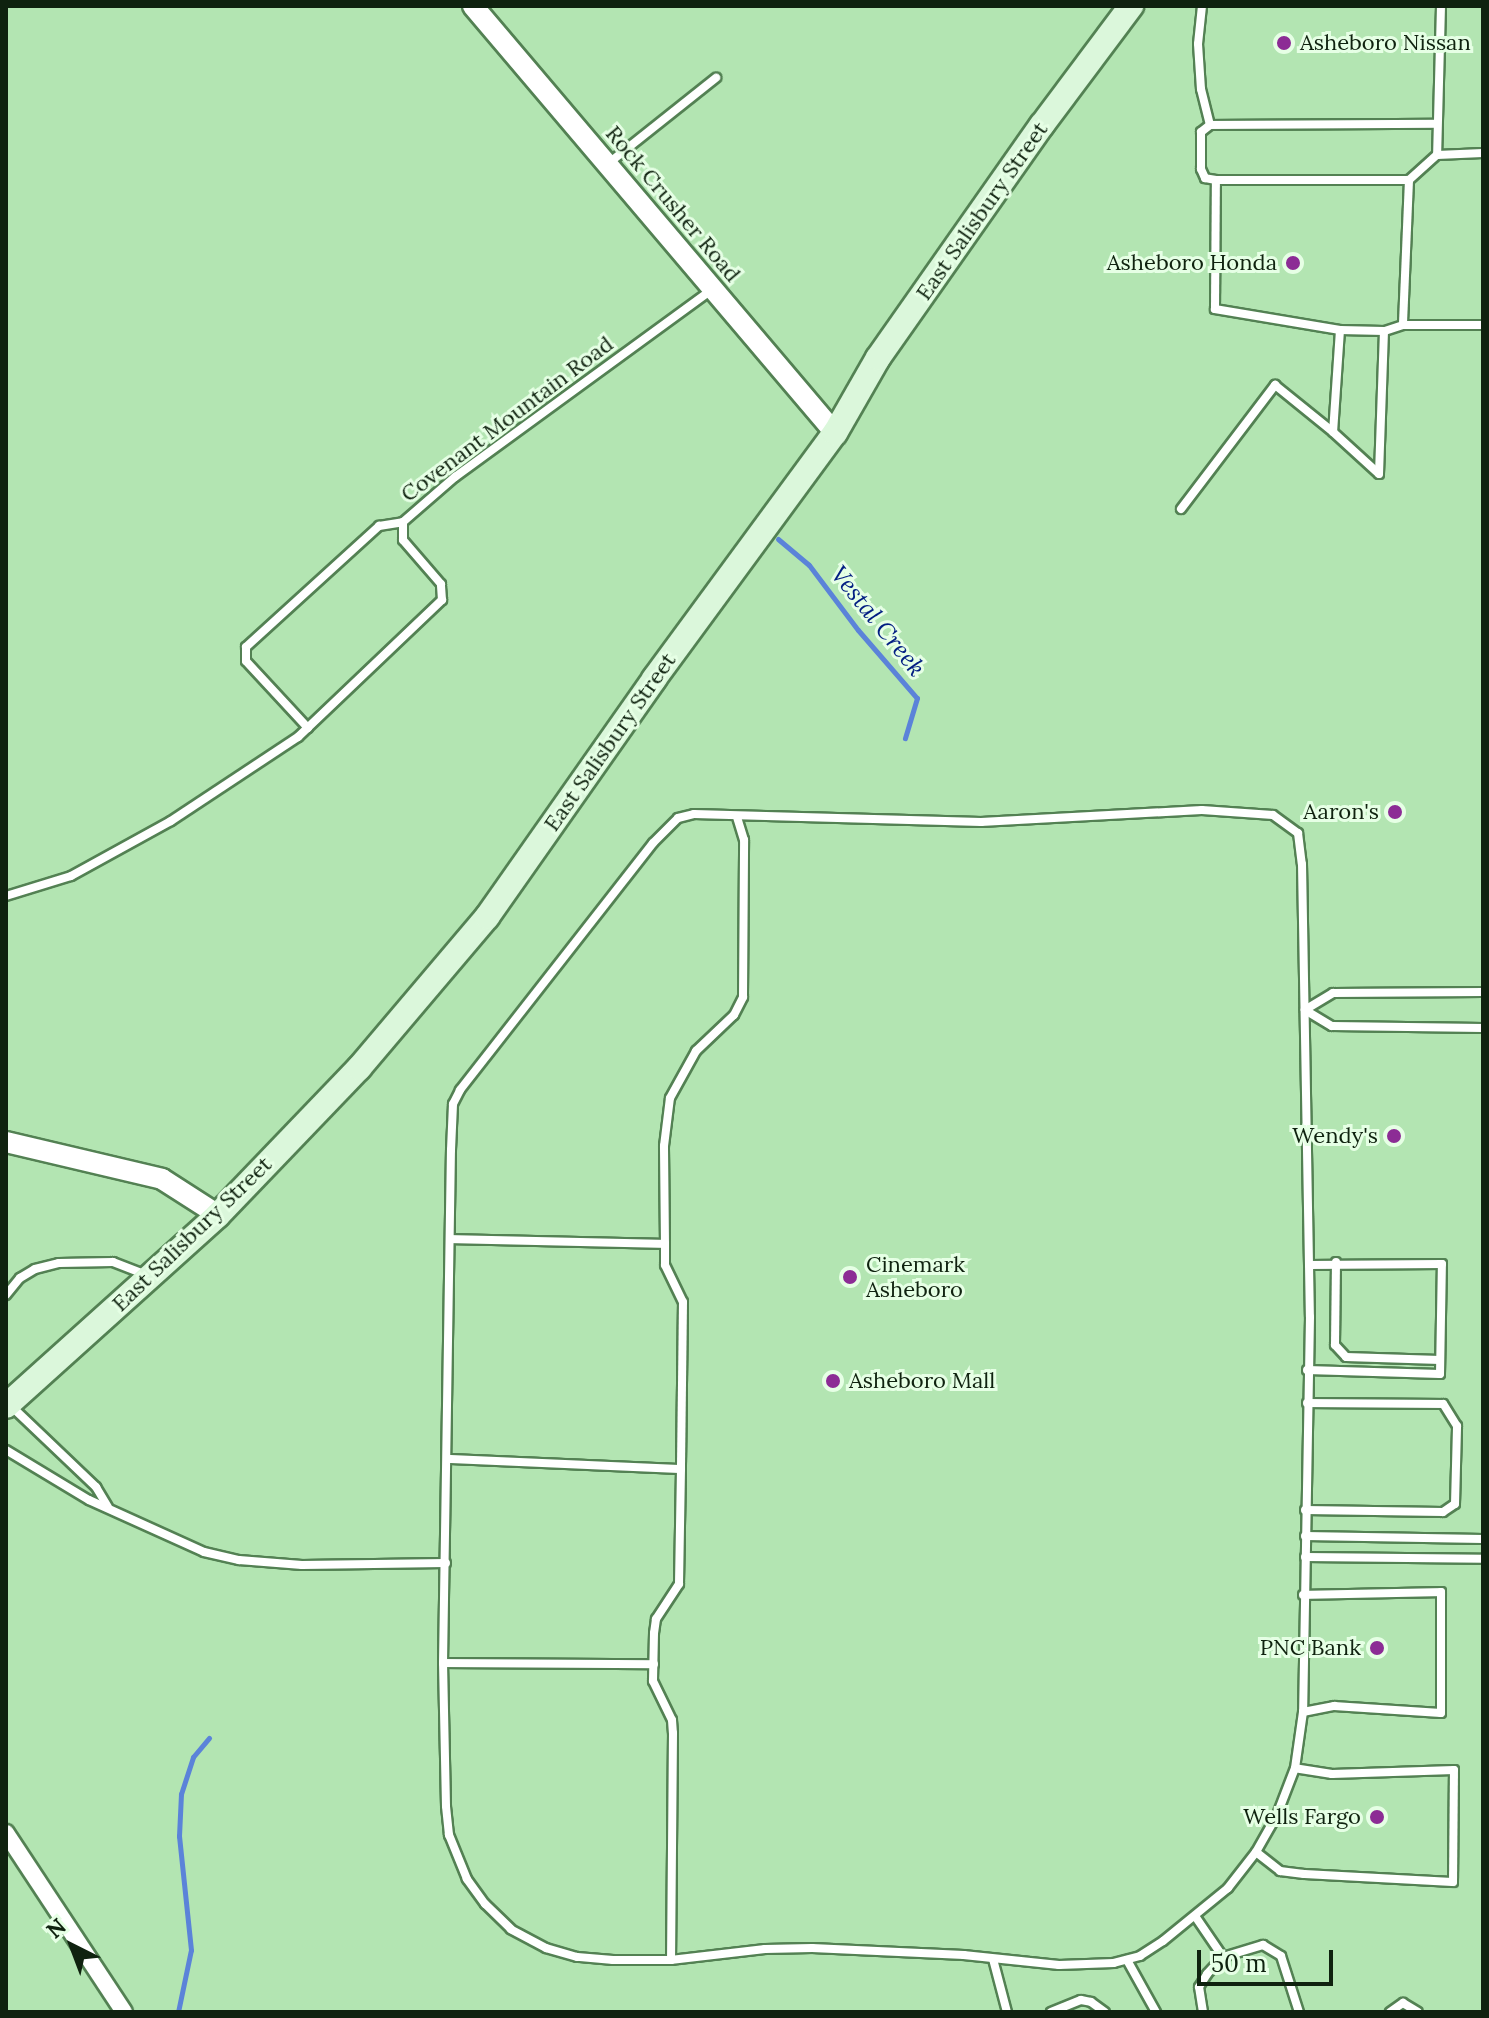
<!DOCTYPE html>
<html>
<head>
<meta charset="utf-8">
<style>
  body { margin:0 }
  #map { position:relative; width:1489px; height:2018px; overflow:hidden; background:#b3e5b2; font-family:Lora,serif }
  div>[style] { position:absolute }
  .stream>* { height:5px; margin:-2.5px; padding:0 2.5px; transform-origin:2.5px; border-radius:2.5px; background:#5b83d9 }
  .roads { filter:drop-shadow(2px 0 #538153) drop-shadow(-2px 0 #538153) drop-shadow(0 2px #538153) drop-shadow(0 -2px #538153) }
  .service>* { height:8px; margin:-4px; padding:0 4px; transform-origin:4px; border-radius:4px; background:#fff }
  .minor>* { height:16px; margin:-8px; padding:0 8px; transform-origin:8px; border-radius:8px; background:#fff }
  .tertiary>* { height:20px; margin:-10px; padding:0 10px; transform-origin:10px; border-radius:10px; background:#fff }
  .secondary>* { height:24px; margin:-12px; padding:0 12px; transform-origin:12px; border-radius:12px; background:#dbf7db }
  .dots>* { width:22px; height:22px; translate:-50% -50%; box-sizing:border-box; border:4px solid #e6ffe5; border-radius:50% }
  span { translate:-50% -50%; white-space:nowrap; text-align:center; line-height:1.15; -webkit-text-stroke:6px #e6ffe5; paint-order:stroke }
  .poi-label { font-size:22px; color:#0f220f }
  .left { translate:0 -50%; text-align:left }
  .right { translate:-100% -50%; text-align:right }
  .street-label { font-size:22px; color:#0f220f }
  .water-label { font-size:24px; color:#021e82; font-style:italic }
  .frame { position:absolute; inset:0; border:8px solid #0f220f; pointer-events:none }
  .north { position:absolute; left:32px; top:1906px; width:80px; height:80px; -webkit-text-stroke:6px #e6ffe5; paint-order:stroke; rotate:318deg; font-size:22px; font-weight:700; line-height:32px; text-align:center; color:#0f220f }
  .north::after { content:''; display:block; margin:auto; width:28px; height:36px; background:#0f220f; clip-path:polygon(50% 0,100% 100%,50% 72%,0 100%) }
  .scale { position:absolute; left:1197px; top:1950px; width:136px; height:36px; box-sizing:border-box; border:4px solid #0f220f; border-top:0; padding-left:10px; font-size:24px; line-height:28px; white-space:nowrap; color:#0f220f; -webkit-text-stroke:6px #e6ffe5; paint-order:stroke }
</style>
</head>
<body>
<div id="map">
  <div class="stream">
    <i style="left:778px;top:539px;width:40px;rotate:40deg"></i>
    <i style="left:809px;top:565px;width:81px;rotate:53deg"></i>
    <i style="left:858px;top:630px;width:90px;rotate:49.1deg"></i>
    <i style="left:917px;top:698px;width:42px;rotate:106.7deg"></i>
    <i style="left:178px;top:2012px;width:63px;rotate:-78.2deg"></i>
    <i style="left:191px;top:1950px;width:115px;rotate:-96deg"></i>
    <i style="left:179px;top:1836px;width:42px;rotate:-87.3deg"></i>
    <i style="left:181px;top:1794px;width:39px;rotate:-72deg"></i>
    <i style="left:193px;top:1757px;width:25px;rotate:-50deg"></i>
  </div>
  <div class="roads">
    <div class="service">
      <i style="left:1202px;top:6px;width:38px;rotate:96deg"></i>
      <i style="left:1198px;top:44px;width:45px;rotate:86.2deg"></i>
      <i style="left:1201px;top:89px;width:37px;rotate:76deg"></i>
      <i style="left:1441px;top:6px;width:149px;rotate:91.5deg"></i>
      <i style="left:1437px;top:155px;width:46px;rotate:-2.5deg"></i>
      <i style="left:609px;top:163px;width:137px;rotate:-38.5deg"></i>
      <i style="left:1216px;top:180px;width:11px;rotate:-170deg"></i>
      <i style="left:1205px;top:178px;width:10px;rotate:-114deg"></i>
      <i style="left:1201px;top:169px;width:37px;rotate:-90deg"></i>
      <i style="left:1201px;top:132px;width:11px;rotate:-38deg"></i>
      <i style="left:1210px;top:125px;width:227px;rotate:-0.3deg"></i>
      <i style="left:1409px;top:180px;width:145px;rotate:92.4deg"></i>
      <i style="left:1403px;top:325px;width:80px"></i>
      <i style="left:1403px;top:325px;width:20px;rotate:162deg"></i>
      <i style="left:1384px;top:331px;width:44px;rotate:-178.7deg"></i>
      <i style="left:1340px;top:330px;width:127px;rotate:-170.5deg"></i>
      <i style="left:1215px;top:309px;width:129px;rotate:-89.6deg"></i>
      <i style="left:1216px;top:180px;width:193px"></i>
      <i style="left:1409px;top:180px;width:38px;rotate:-42deg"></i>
      <i style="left:1340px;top:330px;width:102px;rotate:93.9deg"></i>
      <i style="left:1333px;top:432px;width:62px;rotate:42.4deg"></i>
      <i style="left:1379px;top:474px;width:143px;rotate:-88deg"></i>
      <i style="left:1181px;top:509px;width:156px;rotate:-52.8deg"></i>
      <i style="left:1275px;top:385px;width:75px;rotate:39deg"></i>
      <i style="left:308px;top:728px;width:91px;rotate:-132.8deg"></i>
      <i style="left:246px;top:661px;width:14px;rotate:-90deg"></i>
      <i style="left:246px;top:647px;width:180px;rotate:-42.3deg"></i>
      <i style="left:379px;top:526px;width:24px;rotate:-9deg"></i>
      <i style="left:1202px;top:810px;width:71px;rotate:4deg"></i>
      <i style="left:1273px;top:815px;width:31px;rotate:36deg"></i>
      <i style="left:1298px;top:833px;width:31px;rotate:83deg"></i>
      <i style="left:1302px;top:864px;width:453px;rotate:89deg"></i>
      <i style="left:1310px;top:1317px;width:395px;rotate:91deg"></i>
      <i style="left:1303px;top:1712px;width:57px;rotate:98.1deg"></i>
      <i style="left:1295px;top:1768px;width:50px;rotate:111deg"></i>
      <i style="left:1277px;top:1815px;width:43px;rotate:119.6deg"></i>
      <i style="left:1256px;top:1852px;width:46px;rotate:127.9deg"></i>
      <i style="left:1228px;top:1888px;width:84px;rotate:140.8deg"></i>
      <i style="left:1163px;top:1941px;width:27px;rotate:147deg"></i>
      <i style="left:1140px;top:1956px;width:27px;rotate:165deg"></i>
      <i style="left:1114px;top:1963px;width:55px;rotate:177.9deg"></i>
      <i style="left:1059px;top:1965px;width:96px;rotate:-174deg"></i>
      <i style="left:964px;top:1955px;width:152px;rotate:-177.4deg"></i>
      <i style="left:812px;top:1948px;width:47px;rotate:178.8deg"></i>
      <i style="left:765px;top:1949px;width:95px;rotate:173.3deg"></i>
      <i style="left:671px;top:1960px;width:58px;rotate:180deg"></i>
      <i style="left:613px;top:1960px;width:36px;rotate:-175deg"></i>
      <i style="left:577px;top:1957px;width:32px;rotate:-164deg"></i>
      <i style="left:546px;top:1948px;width:40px;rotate:-152deg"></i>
      <i style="left:511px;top:1929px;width:36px;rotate:-136deg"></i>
      <i style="left:485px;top:1904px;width:31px;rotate:-126deg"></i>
      <i style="left:467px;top:1879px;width:48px;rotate:-112.2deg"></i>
      <i style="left:449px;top:1835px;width:29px;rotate:-96deg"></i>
      <i style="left:446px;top:1806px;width:143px;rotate:-91.2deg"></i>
      <i style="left:443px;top:1663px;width:513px;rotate:-89.11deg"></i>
      <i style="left:451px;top:1150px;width:46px;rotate:-87.5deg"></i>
      <i style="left:453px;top:1104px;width:16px;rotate:-63deg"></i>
      <i style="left:460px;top:1090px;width:313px;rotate:-52deg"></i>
      <i style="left:653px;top:843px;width:35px;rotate:-45deg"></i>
      <i style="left:678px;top:818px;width:16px;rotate:-14deg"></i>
      <i style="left:694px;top:814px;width:287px;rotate:1.6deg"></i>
      <i style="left:981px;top:822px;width:221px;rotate:-3.1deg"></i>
      <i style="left:6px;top:896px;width:68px;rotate:-17.1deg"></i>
      <i style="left:71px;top:876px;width:114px;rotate:-28.8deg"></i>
      <i style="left:171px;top:821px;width:152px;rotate:-33.5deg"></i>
      <i style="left:298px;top:737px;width:199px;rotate:-43.6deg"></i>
      <i style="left:442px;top:600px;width:16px;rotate:-94deg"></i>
      <i style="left:441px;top:584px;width:58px;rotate:-130.8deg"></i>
      <i style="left:403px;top:540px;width:18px;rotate:-90deg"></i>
      <i style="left:403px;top:522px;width:69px;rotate:-40.9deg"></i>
      <i style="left:455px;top:477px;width:319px;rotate:-36.1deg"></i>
      <i style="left:1483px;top:992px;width:150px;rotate:179.6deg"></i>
      <i style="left:1333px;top:993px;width:33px;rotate:149deg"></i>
      <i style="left:1305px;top:1010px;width:31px;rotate:31deg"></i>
      <i style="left:1332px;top:1026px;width:151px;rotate:0.8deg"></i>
      <i style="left:451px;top:1239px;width:214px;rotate:1.3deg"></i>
      <i style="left:665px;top:1244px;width:98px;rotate:-90.6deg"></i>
      <i style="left:664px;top:1146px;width:48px;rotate:-82.9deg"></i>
      <i style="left:670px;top:1098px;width:54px;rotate:-61deg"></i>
      <i style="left:696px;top:1051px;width:52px;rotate:-43.5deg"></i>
      <i style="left:734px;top:1015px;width:20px;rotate:-63deg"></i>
      <i style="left:743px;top:997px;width:157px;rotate:-89.6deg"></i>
      <i style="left:744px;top:840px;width:24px;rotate:-107deg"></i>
      <i style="left:665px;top:1244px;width:21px;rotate:90deg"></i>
      <i style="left:665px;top:1265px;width:41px;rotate:64.1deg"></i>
      <i style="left:683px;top:1302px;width:167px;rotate:90.7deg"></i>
      <i style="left:1336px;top:1262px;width:83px;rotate:90.7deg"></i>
      <i style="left:1335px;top:1345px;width:16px;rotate:47deg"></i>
      <i style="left:1346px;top:1357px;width:94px;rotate:1.8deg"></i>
      <i style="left:6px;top:1295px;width:22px;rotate:-51deg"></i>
      <i style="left:20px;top:1278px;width:17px;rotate:-31deg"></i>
      <i style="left:35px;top:1269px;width:25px;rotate:-14deg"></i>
      <i style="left:59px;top:1263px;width:54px;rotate:-1.1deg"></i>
      <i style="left:113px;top:1262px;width:36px;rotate:21deg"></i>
      <i style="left:1307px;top:1370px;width:133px;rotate:1.7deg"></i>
      <i style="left:1440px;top:1374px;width:110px;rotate:-89deg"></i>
      <i style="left:1442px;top:1264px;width:133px;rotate:179.6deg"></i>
      <i style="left:10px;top:1405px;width:119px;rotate:43.6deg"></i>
      <i style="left:96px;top:1487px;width:23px;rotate:59deg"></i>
      <i style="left:6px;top:1450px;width:97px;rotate:31.1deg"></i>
      <i style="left:89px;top:1500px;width:126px;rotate:24.3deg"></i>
      <i style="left:204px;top:1552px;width:36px;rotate:13deg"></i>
      <i style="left:239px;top:1560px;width:63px;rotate:4.5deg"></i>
      <i style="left:302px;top:1565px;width:144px;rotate:-0.8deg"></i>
      <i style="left:449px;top:1459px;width:232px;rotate:2.5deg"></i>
      <i style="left:681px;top:1469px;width:115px;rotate:91deg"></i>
      <i style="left:679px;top:1584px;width:42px;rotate:123.3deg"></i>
      <i style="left:656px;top:1619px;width:14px;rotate:98deg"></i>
      <i style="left:654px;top:1633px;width:48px;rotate:91.2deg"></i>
      <i style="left:653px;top:1681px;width:43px;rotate:64deg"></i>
      <i style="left:672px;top:1720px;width:13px;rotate:86deg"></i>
      <i style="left:673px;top:1733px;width:227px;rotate:90.5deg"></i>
      <i style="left:1305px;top:1510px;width:138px;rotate:0.8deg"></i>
      <i style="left:1443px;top:1512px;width:14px;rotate:-34deg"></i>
      <i style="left:1455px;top:1504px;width:78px;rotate:-88.5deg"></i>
      <i style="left:1457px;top:1426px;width:26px;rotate:-122deg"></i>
      <i style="left:1443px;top:1404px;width:136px;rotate:-179.6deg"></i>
      <i style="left:1305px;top:1536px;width:178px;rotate:1deg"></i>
      <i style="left:1305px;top:1557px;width:178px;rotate:0.6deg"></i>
      <i style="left:443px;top:1663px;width:211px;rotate:0.3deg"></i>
      <i style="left:1303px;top:1712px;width:32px;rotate:-11deg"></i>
      <i style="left:1334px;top:1706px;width:107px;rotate:3.7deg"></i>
      <i style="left:1441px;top:1713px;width:121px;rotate:-90deg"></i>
      <i style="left:1441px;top:1592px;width:138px;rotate:178.8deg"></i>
      <i style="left:1256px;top:1852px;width:31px;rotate:38deg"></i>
      <i style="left:1280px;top:1871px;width:24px;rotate:7deg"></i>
      <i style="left:1304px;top:1874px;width:149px;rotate:3.1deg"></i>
      <i style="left:1453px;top:1882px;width:112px;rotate:-89.5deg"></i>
      <i style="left:1454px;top:1770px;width:122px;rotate:178.1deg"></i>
      <i style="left:1332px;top:1774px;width:37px;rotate:-171deg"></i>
      <i style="left:1195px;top:1916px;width:50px;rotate:55.7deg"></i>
      <i style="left:993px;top:1959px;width:55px;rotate:75.2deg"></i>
      <i style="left:1127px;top:1960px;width:60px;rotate:60.9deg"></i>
      <i style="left:1051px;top:2012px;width:32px;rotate:-22deg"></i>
      <i style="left:1081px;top:2000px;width:10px;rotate:11deg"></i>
      <i style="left:1091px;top:2002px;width:17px;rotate:36deg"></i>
      <i style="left:1203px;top:2012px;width:25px;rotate:-99deg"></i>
      <i style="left:1199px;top:1987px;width:15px;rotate:-58deg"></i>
      <i style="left:1207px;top:1974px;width:23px;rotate:-47deg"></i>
      <i style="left:1223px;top:1957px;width:42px;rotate:-16.7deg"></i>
      <i style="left:1263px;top:1945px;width:21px;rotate:31deg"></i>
      <i style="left:1281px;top:1956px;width:59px;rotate:72.2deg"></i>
      <i style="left:1390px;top:2012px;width:16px;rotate:-35deg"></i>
      <i style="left:1403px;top:2003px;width:17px;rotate:31deg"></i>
    </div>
    <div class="minor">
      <i style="left:6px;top:1833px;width:214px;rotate:56.6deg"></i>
    </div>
    <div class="tertiary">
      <i style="left:473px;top:6px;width:560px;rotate:49.71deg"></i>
      <i style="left:6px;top:1142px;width:160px;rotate:13.3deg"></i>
      <i style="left:162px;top:1179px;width:67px;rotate:32.7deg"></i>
    </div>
    <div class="secondary">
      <i style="left:6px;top:1406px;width:285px;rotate:-42deg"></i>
      <i style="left:218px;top:1215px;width:204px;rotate:-46.2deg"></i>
      <i style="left:359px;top:1068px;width:198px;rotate:-49.7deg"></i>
      <i style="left:487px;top:917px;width:291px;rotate:-54.9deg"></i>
      <i style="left:654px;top:679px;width:305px;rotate:-53.7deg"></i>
      <i style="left:835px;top:433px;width:86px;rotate:-60.2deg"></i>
      <i style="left:878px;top:358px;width:285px;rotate:-54.9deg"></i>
      <i style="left:1042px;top:125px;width:149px;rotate:-53.2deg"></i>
    </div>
  </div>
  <div class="dots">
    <i style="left:1284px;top:43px;background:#8c2c95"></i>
    <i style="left:1293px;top:263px;background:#8c2c95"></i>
    <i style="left:1395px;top:812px;background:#8c2c95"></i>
    <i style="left:1394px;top:1136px;background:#8c2c95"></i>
    <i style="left:850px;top:1277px;background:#8c2c95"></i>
    <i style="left:833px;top:1381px;background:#8c2c95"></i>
    <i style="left:1377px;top:1648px;background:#8c2c95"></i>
    <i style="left:1377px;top:1817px;background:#8c2c95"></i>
  </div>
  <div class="poi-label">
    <span class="left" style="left:1300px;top:43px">Asheboro Nissan</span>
    <span class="right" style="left:1277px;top:263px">Asheboro Honda</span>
    <span class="right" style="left:1379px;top:812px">Aaron's</span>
    <span class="right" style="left:1378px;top:1136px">Wendy's</span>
    <span class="left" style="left:866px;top:1277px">Cinemark<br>Asheboro</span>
    <span class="left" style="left:849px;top:1381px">Asheboro Mall</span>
    <span class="right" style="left:1361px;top:1648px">PNC Bank</span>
    <span class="right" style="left:1361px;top:1817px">Wells Fargo</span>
  </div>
  <div class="street-label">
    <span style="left:673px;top:204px;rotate:50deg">Rock Crusher Road</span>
    <span style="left:982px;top:211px;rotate:-55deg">East Salisbury Street</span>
    <span style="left:507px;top:419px;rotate:-37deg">Covenant Mountain Road</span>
    <span style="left:610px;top:742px;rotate:-55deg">East Salisbury Street</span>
    <span style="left:192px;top:1234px;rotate:-44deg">East Salisbury Street</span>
  </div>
  <div class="water-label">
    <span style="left:878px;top:621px;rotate:51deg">Vestal Creek</span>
  </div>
  <div class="frame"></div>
  <div class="north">N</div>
  <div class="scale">50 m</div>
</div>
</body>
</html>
